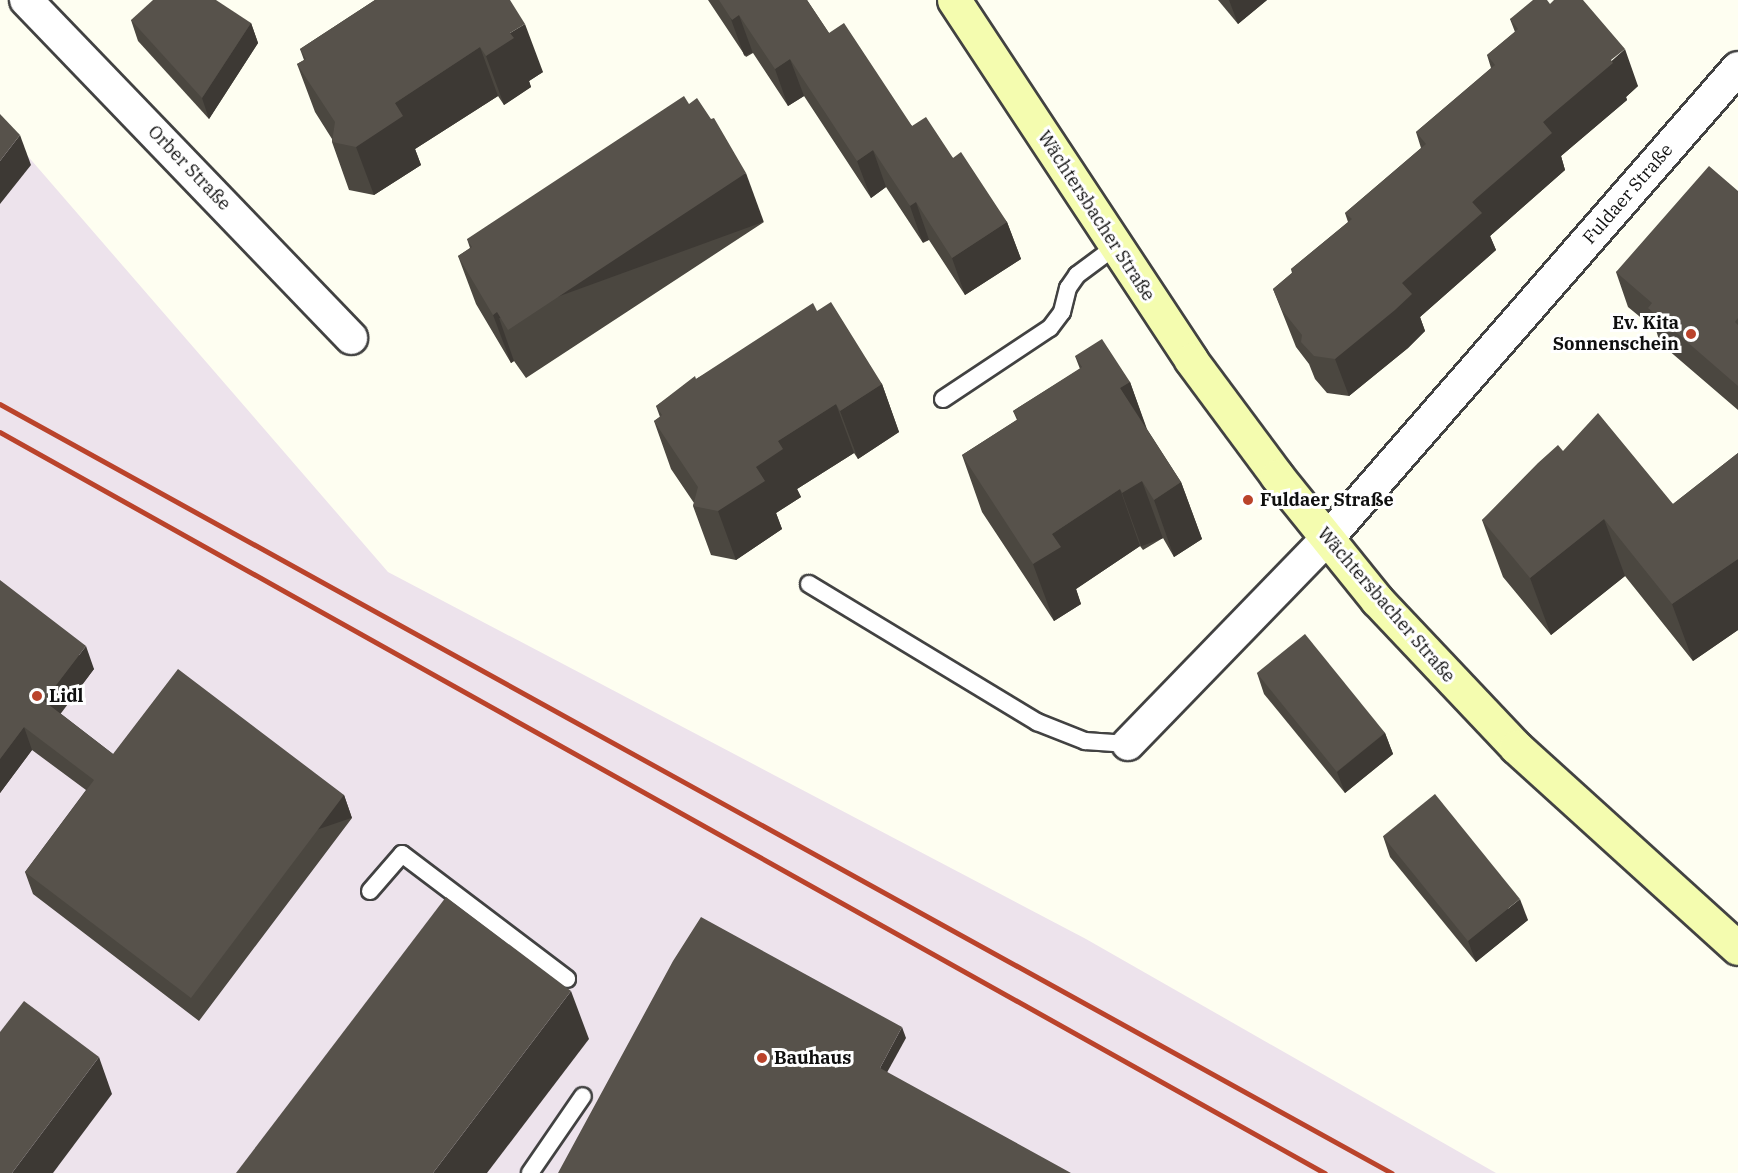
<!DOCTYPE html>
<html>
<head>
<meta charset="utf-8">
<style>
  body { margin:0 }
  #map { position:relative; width:1738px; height:1173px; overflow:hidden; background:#fefef1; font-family:"IBM Plex Serif",serif }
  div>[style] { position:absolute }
  .industrial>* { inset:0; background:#ede3ec }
  .roads { filter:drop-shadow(2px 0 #424242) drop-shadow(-2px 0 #424242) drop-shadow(0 2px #424242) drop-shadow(0 -2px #424242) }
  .lane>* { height:16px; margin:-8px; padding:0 8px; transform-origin:8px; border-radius:8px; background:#fff }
  .street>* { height:32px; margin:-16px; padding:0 16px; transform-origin:16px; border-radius:16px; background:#fff }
  .secondary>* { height:33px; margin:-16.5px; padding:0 16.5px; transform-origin:16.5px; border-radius:16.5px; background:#f4fcaf }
  .rail>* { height:4.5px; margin:-2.25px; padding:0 2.25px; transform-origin:2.25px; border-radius:2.25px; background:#ba432b }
  .wall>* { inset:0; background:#4b4740 }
  .shaded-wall>* { inset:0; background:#3d3934; transform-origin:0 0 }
  .building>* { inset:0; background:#57524b; transform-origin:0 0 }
  .dots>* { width:16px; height:16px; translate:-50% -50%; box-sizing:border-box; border:3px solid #fff; border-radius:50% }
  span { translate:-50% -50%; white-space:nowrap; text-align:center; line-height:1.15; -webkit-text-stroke:6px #fff; paint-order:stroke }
  .street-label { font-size:18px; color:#0f0f0f }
  .poi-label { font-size:18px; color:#0f0f0f; font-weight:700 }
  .right { translate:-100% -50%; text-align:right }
  .left { translate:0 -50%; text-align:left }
</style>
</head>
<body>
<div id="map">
  <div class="industrial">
    <i style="clip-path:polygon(0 124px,388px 572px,1086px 939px,1496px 1173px,0 1173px)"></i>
  </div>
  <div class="roads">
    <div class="lane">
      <i style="left:943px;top:399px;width:128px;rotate:-33.6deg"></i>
      <i style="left:1050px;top:328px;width:20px;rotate:-53deg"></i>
      <i style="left:1062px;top:312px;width:25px;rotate:-76deg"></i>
      <i style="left:1068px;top:288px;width:16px;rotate:-55deg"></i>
      <i style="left:1077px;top:275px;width:49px;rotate:-36.6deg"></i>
      <i style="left:809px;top:584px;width:267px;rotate:31.2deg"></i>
      <i style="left:1037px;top:722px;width:52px;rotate:21.6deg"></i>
      <i style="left:1085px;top:741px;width:43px;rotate:4deg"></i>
      <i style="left:370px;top:891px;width:49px;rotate:-49.1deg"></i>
      <i style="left:402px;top:854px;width:207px;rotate:37.1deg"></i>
      <i style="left:530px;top:1173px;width:93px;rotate:-55.5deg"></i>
    </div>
    <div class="street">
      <i style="left:26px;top:0;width:469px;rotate:46.1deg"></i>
      <i style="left:1128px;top:744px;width:286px;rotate:-45.9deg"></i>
      <i style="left:1327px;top:539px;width:625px;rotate:-48.89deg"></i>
    </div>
    <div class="secondary">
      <i style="left:954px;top:0;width:431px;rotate:56.6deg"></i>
      <i style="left:1191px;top:360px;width:144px;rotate:53.4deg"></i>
      <i style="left:1277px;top:476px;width:159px;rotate:51.1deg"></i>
      <i style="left:1377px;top:600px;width:202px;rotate:46.6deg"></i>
      <i style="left:1516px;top:747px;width:299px;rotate:42.2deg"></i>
    </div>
  </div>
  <div class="rail">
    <i style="left:0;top:404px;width:1590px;rotate:28.92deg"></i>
    <i style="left:0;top:432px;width:1518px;rotate:29.22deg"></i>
  </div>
  <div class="wall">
    <i style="clip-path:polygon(375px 0,543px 72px,529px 81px,531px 87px,504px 105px,498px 96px,415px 149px,421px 165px,374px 195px,349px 190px,332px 142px,332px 139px,315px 112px,297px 64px,304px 60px,300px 49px)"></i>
    <i style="clip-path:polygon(708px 0,807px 0,829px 33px,912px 126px,953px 158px,1007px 222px,1021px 259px,965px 295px,929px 240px,923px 243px,886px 187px,871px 198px,804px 96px,788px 106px,753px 53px,746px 57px)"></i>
    <i style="clip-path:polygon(1218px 0,1267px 0,1238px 24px)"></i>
    <i style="clip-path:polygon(1550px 4px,1638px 86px,1626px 97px,1627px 100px,1561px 156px,1565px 170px,1490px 236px,1496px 250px,1420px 317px,1425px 331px,1408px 348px,1349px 396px,1327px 393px,1315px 379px,1309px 364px,1296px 347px,1273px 289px,1292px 273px,1291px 269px,1348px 222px,1345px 213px,1421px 148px,1416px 132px,1491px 68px,1487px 55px,1515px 32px,1510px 19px)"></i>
    <i style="clip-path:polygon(131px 20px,251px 23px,258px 43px,209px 119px,138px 41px)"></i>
    <i style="clip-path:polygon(1738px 191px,1738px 410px,1660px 343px,1656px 330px,1628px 307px,1616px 272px)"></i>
    <i style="clip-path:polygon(764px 222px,526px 378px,514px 361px,511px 363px,476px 304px,458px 256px,470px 248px,467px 239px)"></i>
    <i style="clip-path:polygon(817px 311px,882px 384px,899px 432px,858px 459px,854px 453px,797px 489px,801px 497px,776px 513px,782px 529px,736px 560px,711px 555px,693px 506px,694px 503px,671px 469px,654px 421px,660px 417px,656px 406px,696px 379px)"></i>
    <i style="clip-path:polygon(1075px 356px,1130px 382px,1147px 429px,1181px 482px,1202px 539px,1174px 557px,1163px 538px,1143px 550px,1140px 546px,1076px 589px,1081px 604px,1054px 621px,982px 512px,962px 455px,1017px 420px,1013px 411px,1080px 369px)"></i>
    <i style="clip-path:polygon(1563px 451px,1673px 504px,1738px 453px,1738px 630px,1693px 661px,1625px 576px,1551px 635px,1503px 577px,1482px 520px)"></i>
    <i style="clip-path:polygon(0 581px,94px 669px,60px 713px,113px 754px,344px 795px,352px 818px,199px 1021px,33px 894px,25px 872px,86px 790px,32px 750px,0 793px)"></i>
    <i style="clip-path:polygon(1257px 673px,1385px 733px,1393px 754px,1345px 793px,1264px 694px)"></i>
    <i style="clip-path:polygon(1383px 836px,1528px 920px,1476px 962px,1390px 857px)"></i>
  </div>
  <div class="shaded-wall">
    <i style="clip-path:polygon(1229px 0,1267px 0,1238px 24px)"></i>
    <i style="left:739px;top:15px;width:40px;height:9px;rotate:70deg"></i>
    <i style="clip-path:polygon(251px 23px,258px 43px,209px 119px,202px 98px)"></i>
    <i style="clip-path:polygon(525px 24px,543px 72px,529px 81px,531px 87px,504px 105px,486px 56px,510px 33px)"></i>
    <i style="clip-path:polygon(480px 47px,498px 96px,415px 149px,421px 165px,374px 195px,356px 147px,395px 103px)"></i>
    <i style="clip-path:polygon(1625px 49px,1638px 86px,1626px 97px,1627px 100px,1561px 156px,1565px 170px,1490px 236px,1496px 250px,1420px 317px,1425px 331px,1408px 348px,1349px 396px,1335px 359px,1543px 122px)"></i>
    <i style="clip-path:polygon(790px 59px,804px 96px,788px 106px,775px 69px)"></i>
    <i style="clip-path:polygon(20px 135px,31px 165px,0 204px,0 161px)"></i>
    <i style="clip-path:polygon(873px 150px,886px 187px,871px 198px,857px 161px)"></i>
    <i style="left:746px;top:173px;width:52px;height:285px;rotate:70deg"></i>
    <i style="left:916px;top:202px;width:40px;height:7px;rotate:71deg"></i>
    <i style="clip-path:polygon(1007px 222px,1021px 259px,965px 295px,952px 258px)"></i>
    <i style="clip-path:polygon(497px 312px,514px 361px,511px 363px,493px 315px)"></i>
    <i style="clip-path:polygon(1130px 382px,1150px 439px,1120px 388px)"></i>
    <i style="clip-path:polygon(882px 384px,899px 432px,858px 459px,840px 411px)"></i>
    <i style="clip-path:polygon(836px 404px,854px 453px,797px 489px,801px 497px,776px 513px,782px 529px,736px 560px,718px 511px,778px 441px)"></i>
    <i style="left:1142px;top:481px;width:61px;height:23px;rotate:70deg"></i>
    <i style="clip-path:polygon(1181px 482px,1202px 539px,1174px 557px,1154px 500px)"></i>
    <i style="clip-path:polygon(1120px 489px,1140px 546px,1076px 589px,1081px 604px,1054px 621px,1033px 564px,1052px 534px)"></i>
    <i style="clip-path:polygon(1604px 519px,1625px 576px,1551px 635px,1530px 578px)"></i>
    <i style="clip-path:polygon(1738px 559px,1738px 630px,1693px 661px,1672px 604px)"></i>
    <i style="clip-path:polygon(86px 646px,94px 669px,53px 724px,44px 701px)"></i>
    <i style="clip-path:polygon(24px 727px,32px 750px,0 793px,0 759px)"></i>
    <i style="clip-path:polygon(1385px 733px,1393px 754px,1345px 793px,1337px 772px)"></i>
    <i style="left:344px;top:795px;width:24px;height:254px;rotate:71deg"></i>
    <i style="clip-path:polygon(1520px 899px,1528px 920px,1476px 962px,1468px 941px)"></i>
    <i style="clip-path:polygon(571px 991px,589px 1039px,487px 1173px,433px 1173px)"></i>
    <i style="clip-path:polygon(902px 1027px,906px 1038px,884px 1078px,880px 1068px)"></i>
    <i style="clip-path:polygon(99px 1057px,112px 1094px,53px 1173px,12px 1173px)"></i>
  </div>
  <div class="building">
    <i style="clip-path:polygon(153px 0,216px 0,251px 23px,202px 98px,131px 20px)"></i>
    <i style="clip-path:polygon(375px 0,510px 0,525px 24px,510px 33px,514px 38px,486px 56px,480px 47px,395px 103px,403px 116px,356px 147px,332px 142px,335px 122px,297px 64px,306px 59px,300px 49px)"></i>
    <i style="clip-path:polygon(719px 0,807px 0,829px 33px,844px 23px,912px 126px,926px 117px,953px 158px,961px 152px,1007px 222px,952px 258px,916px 202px,910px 206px,873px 150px,857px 161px,790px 59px,775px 69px,739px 15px,732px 20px)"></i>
    <i style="clip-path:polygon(1533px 0,1547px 0,1550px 4px,1554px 0,1583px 0,1625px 49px,1611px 60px,1613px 63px,1543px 122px,1552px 133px,1472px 202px,1482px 213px,1402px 283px,1412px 294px,1395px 310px,1335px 359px,1314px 356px,1301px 342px,1302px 335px,1282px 310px,1273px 289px,1293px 272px,1291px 269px,1352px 219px,1345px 213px,1426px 144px,1416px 132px,1495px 65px,1487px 55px,1518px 29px,1510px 19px)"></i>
    <i style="clip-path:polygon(684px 96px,689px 104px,697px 98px,711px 119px,714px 118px,746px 173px,508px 330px,497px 312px,493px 315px,458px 256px,472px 247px,467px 239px)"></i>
    <i style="clip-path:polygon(0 114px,20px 135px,0 161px)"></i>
    <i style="clip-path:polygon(1709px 166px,1738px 191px,1738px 318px,1735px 322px,1738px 325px,1738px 386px,1648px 308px,1652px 303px,1616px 272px)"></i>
    <i style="clip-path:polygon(831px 302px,882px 384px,840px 411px,836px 404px,778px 441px,783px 449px,756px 467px,765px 481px,718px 511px,693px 506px,698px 487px,654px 421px,662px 415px,656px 406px,695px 376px,696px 379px,813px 303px,817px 311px)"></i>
    <i style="clip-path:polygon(1102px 339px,1130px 382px,1120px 388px,1181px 482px,1154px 500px,1142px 481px,1122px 493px,1120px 489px,1052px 534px,1061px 547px,1033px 564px,962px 455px,1018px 419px,1013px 411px,1082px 367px,1075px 356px)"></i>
    <i style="clip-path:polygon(1598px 413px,1673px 504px,1738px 453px,1738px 559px,1672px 604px,1604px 519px,1530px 578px,1482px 520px,1538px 463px,1558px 445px,1563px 451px)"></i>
    <i style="clip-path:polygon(0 580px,86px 646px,44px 701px,113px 754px,178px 669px,344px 795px,191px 998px,25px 872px,94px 780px,24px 727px,0 759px)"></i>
    <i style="left:1305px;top:634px;width:127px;height:62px;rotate:51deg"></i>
    <i style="left:1435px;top:794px;width:135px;height:67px;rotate:51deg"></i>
    <i style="clip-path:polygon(446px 897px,571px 991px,433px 1173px,236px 1173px)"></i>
    <i style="clip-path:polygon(701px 917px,902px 1027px,880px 1068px,1071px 1173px,558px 1173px,673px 961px)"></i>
    <i style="clip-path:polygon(24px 1001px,99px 1057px,12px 1173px,0 1173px,0 1032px)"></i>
  </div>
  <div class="dots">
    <i style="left:1691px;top:334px;background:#ba432b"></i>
    <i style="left:1248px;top:500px;background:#ba432b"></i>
    <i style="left:37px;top:696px;background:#ba432b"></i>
    <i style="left:762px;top:1058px;background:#ba432b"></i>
  </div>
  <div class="street-label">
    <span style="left:189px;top:168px;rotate:46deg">Orber Straße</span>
    <span style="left:1628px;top:194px;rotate:-49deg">Fuldaer Straße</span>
    <span style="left:1096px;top:216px;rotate:57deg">Wächtersbacher Straße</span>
    <span style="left:1386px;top:605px;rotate:49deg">Wächtersbacher Straße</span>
  </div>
  <div class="poi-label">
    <span class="right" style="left:1679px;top:334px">Ev. Kita<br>Sonnenschein</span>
    <span class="left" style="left:1260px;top:500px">Fuldaer Straße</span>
    <span class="left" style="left:49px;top:696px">Lidl</span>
    <span class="left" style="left:774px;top:1058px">Bauhaus</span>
  </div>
</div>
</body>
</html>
